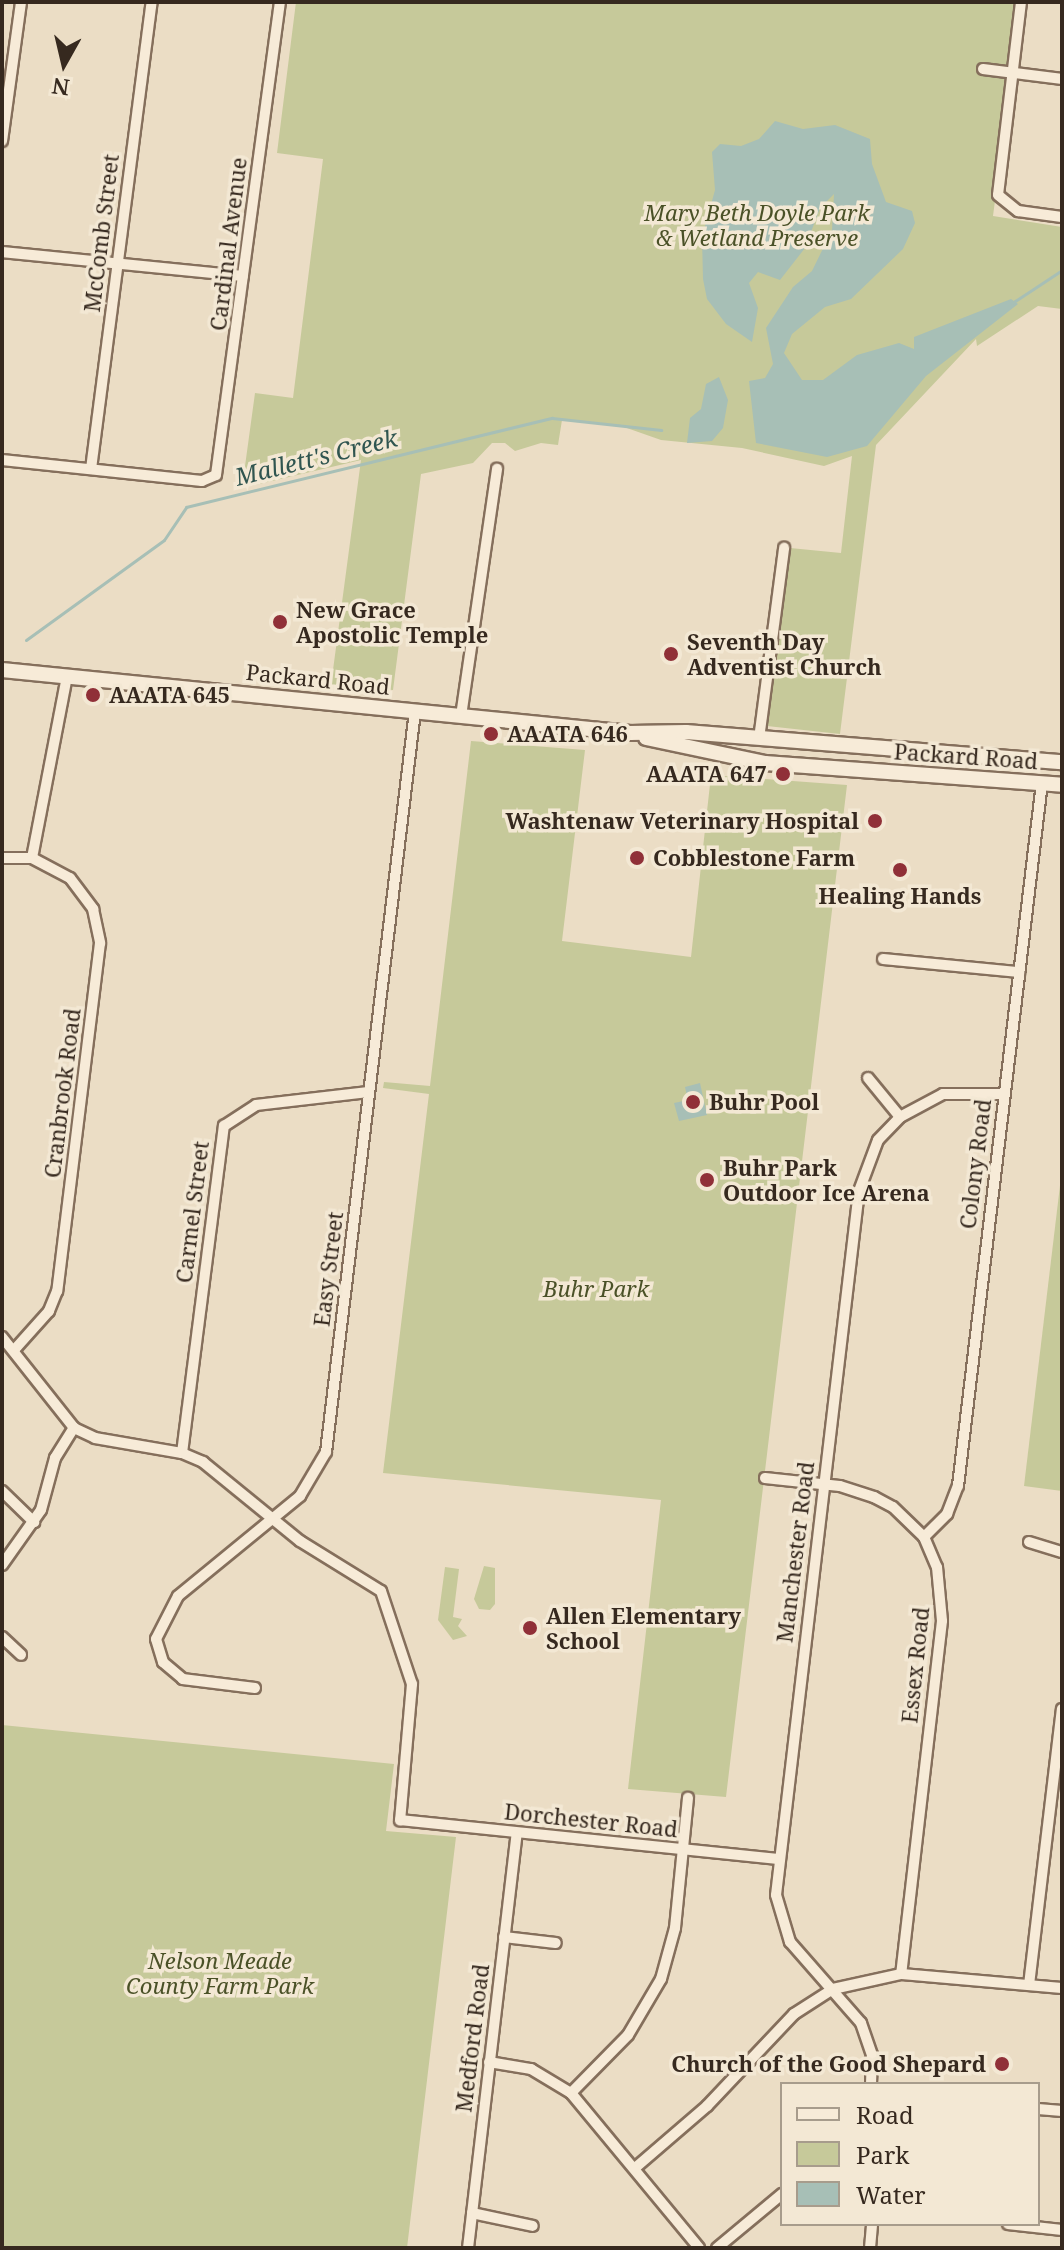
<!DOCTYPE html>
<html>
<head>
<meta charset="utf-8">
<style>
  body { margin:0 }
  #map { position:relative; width:1064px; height:2250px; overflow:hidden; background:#ebddc5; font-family:"Noto Serif",serif }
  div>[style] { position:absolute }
  .green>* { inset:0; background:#c6c99a }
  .water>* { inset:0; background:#a7bfb6 }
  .stream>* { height:3px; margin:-1.5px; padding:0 1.5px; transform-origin:1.5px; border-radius:1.5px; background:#a7bfb6 }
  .roads { filter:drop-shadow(2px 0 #856f5c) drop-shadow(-2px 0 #856f5c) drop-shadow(0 2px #856f5c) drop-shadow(0 -2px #856f5c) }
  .minor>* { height:10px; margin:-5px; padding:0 5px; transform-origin:5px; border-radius:5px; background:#f7ebd8 }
  .secondary>* { height:14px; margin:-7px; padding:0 7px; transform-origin:7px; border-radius:7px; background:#f7ebd8 }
  .dots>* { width:22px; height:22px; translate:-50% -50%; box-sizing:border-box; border:4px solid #f3e8d4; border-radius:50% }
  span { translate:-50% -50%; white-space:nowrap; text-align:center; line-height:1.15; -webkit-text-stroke:7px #f3e8d4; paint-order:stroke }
  .park-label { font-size:22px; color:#4a5127; font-style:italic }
  .street-label { font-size:22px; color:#36291f }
  .poi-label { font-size:22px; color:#36291f; font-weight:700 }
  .left { translate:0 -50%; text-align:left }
  .right { translate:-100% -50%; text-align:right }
  .water-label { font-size:24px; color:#305550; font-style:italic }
  .frame { position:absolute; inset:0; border:4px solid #36291f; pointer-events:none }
  .legend { position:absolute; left:780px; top:2082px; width:260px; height:144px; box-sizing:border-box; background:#f3e8d4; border:2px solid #a79c8c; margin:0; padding:10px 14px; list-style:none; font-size:24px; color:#36291f }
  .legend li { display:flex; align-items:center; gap:16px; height:40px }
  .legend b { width:40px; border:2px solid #a79c8c }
  .north { position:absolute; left:24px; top:24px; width:80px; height:80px; -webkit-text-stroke:6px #f3e8d4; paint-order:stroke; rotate:188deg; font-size:22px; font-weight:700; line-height:32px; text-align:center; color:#36291f }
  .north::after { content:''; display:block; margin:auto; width:28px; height:36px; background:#36291f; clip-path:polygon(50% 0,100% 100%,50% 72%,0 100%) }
</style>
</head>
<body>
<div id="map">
  <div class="green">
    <i style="clip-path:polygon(296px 2px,1021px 2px,993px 216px,1062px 227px,1062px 309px,1038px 306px,977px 346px,976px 339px,876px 445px,840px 734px,767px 726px,790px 548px,841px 553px,852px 456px,824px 466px,742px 448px,661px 440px,624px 427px,562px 420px,558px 445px,541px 443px,515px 451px,505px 443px,492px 443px,473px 463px,421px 474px,393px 690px,331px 685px,361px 460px,242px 488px,255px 393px,293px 398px,323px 159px,277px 153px)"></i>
    <i style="clip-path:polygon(471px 741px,585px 750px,562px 941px,691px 957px,711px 775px,847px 785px,726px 1797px,628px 1789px,661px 1500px,383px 1473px,429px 1094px,383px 1088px,384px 1082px,430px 1086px)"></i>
    <i style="clip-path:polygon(1062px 1169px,1062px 1491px,1024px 1486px)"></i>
    <i style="clip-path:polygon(484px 1566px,495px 1568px,495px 1604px,490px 1610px,479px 1609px,474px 1599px)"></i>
    <i style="clip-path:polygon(445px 1567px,459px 1569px,453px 1617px,462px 1619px,458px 1626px,467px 1636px,453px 1640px,438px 1620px)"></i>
    <i style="clip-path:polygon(2px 1725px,394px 1764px,386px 1831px,456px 1837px,407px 2248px,2px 2248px)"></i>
  </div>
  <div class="water">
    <i style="clip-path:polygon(775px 121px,803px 129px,835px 125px,870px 139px,872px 164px,886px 202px,912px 211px,915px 223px,903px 249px,851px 299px,825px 307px,792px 334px,784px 353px,802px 380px,823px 380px,857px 355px,899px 343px,914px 349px,914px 337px,1011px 299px,1018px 304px,926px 376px,867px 446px,827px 457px,756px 443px,749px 381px,765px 378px,773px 364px,766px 328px,793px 287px,812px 271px,832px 230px,834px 194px,820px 208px,805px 248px,780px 280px,758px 272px,749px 283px,758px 308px,752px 342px,726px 324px,707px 299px,703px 279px,702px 237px,715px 190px,712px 152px,720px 144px,741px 146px,759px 139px)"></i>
    <i style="clip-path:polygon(719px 377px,728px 400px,723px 428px,712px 441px,687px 443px,690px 418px,701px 409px,706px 384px)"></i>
    <i style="clip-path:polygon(700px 1083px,707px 1115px,679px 1121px,674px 1103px,688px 1100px,685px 1087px)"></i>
  </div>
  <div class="stream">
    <i style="left:1012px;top:303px;width:60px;rotate:-33.4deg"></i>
    <i style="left:26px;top:640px;width:170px;rotate:-35.9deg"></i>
    <i style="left:164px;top:540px;width:40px;rotate:-56deg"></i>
    <i style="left:186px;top:507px;width:377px;rotate:-13.7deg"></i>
    <i style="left:552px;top:418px;width:110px;rotate:6.3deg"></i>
  </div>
  <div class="roads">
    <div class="minor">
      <i style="left:1021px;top:2px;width:194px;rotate:96.8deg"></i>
      <i style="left:998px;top:195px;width:26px;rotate:39deg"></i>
      <i style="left:1018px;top:211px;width:44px;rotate:7.8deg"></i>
      <i style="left:983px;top:69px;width:80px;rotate:7.2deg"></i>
      <i style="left:2px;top:141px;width:140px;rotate:-82.2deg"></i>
      <i style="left:2px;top:252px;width:242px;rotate:5.7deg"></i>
      <i style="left:2px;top:460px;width:201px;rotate:6deg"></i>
      <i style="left:202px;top:481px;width:15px;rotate:-23deg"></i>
      <i style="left:216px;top:475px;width:477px;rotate:-82.3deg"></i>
      <i style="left:91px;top:469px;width:471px;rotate:-82.6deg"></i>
      <i style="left:461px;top:716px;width:250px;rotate:-81.7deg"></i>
      <i style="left:759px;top:739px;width:193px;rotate:-82.5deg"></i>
      <i style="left:2px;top:858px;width:30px"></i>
      <i style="left:32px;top:858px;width:43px;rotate:27.8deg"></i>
      <i style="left:70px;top:878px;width:39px;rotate:53deg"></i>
      <i style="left:93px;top:909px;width:35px;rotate:78deg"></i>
      <i style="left:100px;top:943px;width:351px;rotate:97deg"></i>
      <i style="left:57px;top:1291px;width:22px;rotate:112deg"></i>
      <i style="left:49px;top:1311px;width:51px;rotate:131.8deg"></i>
      <i style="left:32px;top:858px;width:184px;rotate:-79.1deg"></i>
      <i style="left:883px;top:959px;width:137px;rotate:5.5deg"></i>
      <i style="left:868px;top:1078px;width:50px;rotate:50.6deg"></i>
      <i style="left:2px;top:1337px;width:116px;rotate:51.6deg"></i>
      <i style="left:74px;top:1428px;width:23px;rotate:25deg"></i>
      <i style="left:95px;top:1438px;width:88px;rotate:9.8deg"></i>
      <i style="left:182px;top:1453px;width:23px;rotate:23deg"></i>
      <i style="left:203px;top:1462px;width:125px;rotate:39.2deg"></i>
      <i style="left:300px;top:1541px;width:95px;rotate:31.7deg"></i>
      <i style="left:381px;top:1591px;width:98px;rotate:71.6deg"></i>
      <i style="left:412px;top:1684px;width:137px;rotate:95deg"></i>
      <i style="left:400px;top:1820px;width:380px;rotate:5.9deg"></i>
      <i style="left:182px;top:1453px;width:330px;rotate:-82.7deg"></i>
      <i style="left:224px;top:1126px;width:38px;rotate:-33deg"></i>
      <i style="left:256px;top:1105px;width:113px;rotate:-6.6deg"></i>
      <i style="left:765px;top:1478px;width:75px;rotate:6.1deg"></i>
      <i style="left:840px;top:1486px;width:36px;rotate:18deg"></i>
      <i style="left:874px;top:1497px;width:21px;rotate:28deg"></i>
      <i style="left:893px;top:1507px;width:43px;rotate:44.1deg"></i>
      <i style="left:924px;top:1537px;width:33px;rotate:67deg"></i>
      <i style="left:937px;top:1567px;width:54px;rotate:84.7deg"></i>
      <i style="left:942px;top:1621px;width:355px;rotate:96.6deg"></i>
      <i style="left:2px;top:1491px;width:45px;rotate:44.1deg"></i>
      <i style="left:924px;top:1537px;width:33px;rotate:-45deg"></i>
      <i style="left:947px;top:1514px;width:30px;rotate:-69deg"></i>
      <i style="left:958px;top:1486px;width:708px;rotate:-83.19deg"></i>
      <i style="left:1029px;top:1542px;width:34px;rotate:17deg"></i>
      <i style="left:2px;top:1565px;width:67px;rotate:-54.7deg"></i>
      <i style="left:41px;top:1510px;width:54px;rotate:-74.9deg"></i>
      <i style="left:55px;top:1458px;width:36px;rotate:-58deg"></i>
      <i style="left:2px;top:1637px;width:26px;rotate:43deg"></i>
      <i style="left:255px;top:1688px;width:73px;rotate:-172.9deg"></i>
      <i style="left:183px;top:1679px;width:26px;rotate:-140deg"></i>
      <i style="left:163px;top:1662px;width:24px;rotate:-107deg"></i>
      <i style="left:156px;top:1639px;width:48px;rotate:-62.9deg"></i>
      <i style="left:178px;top:1596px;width:158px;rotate:-39.3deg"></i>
      <i style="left:300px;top:1496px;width:51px;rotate:-59.4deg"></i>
      <i style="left:326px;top:1452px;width:746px;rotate:-83.15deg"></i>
      <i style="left:504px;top:1937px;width:52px;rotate:6.6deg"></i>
      <i style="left:1029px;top:1985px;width:278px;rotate:-83.2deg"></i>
      <i style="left:489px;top:2062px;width:43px;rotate:9.5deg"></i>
      <i style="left:531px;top:2069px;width:47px;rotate:31deg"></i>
      <i style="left:571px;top:2093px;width:201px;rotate:50.4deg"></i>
      <i style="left:871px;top:2084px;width:29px;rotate:-88deg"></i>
      <i style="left:872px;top:2055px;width:34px;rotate:-109deg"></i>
      <i style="left:861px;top:2023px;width:108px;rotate:-131.2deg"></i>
      <i style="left:790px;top:1942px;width:49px;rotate:-106.6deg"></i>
      <i style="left:776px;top:1895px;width:709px;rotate:-83.28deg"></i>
      <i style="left:859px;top:1191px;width:54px;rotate:-69.6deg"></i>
      <i style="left:878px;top:1140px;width:32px;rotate:-46deg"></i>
      <i style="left:900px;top:1117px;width:49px;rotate:-28.1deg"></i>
      <i style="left:943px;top:1094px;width:61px"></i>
      <i style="left:571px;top:2093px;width:81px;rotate:-45.5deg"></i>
      <i style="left:628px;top:2035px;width:65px;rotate:-59.5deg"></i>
      <i style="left:661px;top:1979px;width:53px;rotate:-74.6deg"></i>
      <i style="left:675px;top:1928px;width:131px;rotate:-84.3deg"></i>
      <i style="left:1038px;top:2109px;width:24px;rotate:5deg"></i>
      <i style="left:635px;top:2168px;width:95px;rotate:-40.7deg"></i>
      <i style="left:707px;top:2106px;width:127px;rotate:-46.6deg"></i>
      <i style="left:794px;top:2014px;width:46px;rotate:-32.7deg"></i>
      <i style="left:833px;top:1989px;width:70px;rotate:-12.4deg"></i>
      <i style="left:901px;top:1974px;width:162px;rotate:5deg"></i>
      <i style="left:472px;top:2213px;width:62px;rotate:12deg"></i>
      <i style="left:1008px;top:2224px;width:54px;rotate:6.3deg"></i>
      <i style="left:468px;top:2248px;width:418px;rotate:-83.3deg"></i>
      <i style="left:717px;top:2248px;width:85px;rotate:-39.7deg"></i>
      <i style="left:870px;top:2248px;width:24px;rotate:-85deg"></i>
    </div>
    <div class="secondary">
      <i style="left:2px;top:670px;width:631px;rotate:5.73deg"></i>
      <i style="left:630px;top:733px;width:56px;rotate:-1deg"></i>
      <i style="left:686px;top:732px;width:377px;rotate:4.6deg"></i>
      <i style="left:646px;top:738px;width:122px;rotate:11.9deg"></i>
      <i style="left:765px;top:763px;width:298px;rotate:4.2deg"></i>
    </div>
  </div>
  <div class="dots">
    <i style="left:280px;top:622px;background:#903038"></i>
    <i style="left:671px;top:654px;background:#903038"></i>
    <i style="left:93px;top:695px;background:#903038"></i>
    <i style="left:491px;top:734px;background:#903038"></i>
    <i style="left:783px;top:774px;background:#903038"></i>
    <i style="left:875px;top:821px;background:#903038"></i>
    <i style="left:637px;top:858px;background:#903038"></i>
    <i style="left:900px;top:870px;background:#903038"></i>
    <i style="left:693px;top:1102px;background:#903038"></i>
    <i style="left:707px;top:1180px;background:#903038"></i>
    <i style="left:530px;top:1628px;background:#903038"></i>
    <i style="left:1002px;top:2064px;background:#903038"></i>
  </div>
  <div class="park-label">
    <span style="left:757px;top:225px">Mary Beth Doyle Park<br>&amp; Wetland Preserve</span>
    <span style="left:596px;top:1289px">Buhr Park</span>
    <span style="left:220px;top:1973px">Nelson Meade<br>County Farm Park</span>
  </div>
  <div class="street-label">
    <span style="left:101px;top:233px;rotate:-83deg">McComb Street</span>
    <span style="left:228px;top:244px;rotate:-83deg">Cardinal Avenue</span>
    <span style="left:318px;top:679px;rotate:6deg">Packard Road</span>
    <span style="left:966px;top:756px;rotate:4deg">Packard Road</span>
    <span style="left:62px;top:1093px;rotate:-83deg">Cranbrook Road</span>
    <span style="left:975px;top:1164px;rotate:-83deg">Colony Road</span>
    <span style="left:192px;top:1212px;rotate:-83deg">Carmel Street</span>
    <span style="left:328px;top:1269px;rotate:-83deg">Easy Street</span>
    <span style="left:795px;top:1552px;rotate:-83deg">Manchester Road</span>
    <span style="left:915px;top:1665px;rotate:-84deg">Essex Road</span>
    <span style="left:591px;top:1820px;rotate:6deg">Dorchester Road</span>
    <span style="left:472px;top:2038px;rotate:-83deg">Medford Road</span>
  </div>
  <div class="poi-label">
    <span class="left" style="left:296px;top:622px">New Grace<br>Apostolic Temple</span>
    <span class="left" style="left:687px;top:654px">Seventh Day<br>Adventist Church</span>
    <span class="left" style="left:109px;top:695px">AAATA 645</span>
    <span class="left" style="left:507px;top:734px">AAATA 646</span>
    <span class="right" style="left:767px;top:774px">AAATA 647</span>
    <span class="right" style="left:859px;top:821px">Washtenaw Veterinary Hospital</span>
    <span class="left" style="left:653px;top:858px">Cobblestone Farm</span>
    <span style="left:900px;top:896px">Healing Hands</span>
    <span class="left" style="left:709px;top:1102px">Buhr Pool</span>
    <span class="left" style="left:723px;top:1180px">Buhr Park<br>Outdoor Ice Arena</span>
    <span class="left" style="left:546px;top:1628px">Allen Elementary<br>School</span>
    <span class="right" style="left:986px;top:2064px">Church of the Good Shepard</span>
  </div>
  <div class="water-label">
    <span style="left:316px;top:457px;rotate:-14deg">Mallett's Creek</span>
  </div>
  <div class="frame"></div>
  <ul class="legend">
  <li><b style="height:10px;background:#f7ebd8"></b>Road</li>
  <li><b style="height:22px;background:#c6c99a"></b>Park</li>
  <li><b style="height:22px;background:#a7bfb6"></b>Water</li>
  </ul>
  <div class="north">N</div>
</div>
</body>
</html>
